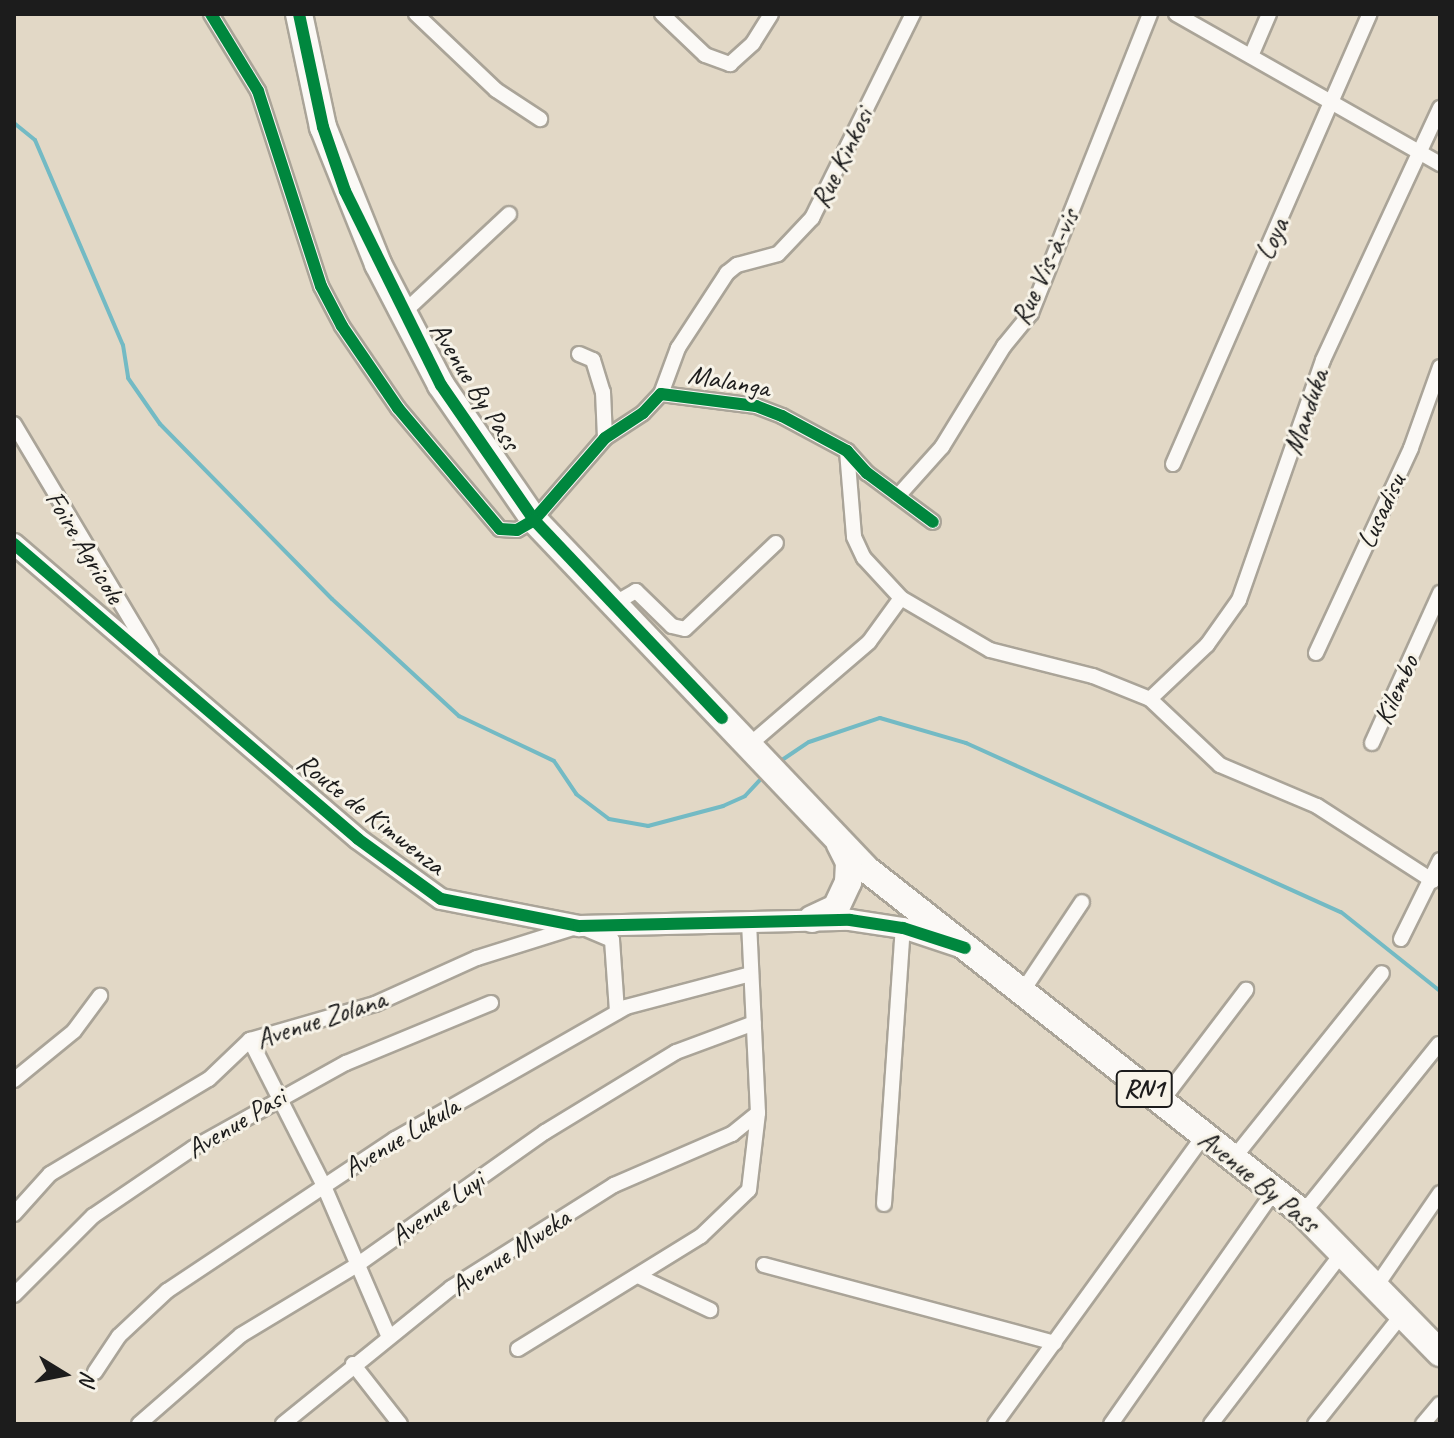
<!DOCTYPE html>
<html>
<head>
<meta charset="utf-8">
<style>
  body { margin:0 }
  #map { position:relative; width:1454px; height:1438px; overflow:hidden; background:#e2d8c6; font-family:Caveat,sans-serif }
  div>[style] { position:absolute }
  .stream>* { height:4px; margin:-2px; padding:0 2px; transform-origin:2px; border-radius:2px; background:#73bac4 }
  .roads { filter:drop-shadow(2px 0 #aaa498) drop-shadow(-2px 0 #aaa498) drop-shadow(0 2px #aaa498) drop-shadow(0 -2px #aaa498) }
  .street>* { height:14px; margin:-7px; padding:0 7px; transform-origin:7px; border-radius:7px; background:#fbf9f6 }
  .secondary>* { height:20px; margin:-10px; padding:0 10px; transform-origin:10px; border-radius:10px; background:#fbf9f6 }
  .highway>* { height:26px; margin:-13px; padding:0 13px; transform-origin:13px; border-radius:13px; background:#fbf9f6 }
  .cycleway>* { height:12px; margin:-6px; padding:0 6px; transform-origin:6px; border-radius:6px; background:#00873e }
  span { translate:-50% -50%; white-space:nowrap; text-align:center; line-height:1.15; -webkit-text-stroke:6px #f7f3e8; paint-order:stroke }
  .shield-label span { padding:2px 6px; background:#f7f3e8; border:2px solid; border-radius:6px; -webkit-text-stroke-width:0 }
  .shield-label { font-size:26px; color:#1c1c1c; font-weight:700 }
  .street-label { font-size:28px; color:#1c1c1c }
  .frame { position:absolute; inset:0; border:16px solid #1c1c1c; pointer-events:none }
  .north { position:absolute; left:24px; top:1334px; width:80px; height:80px; -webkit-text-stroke:6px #f7f3e8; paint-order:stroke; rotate:100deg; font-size:22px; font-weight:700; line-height:32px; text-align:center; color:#1c1c1c }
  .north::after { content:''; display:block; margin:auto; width:28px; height:36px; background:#1c1c1c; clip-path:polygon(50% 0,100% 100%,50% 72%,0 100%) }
</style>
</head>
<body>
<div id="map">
  <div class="stream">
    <i style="left:14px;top:123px;width:27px;rotate:39deg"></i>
    <i style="left:35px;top:140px;width:223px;rotate:66.8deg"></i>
    <i style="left:123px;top:345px;width:33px;rotate:81deg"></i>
    <i style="left:128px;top:378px;width:56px;rotate:55.2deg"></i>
    <i style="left:160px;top:424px;width:245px;rotate:45.5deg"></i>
    <i style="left:332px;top:599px;width:173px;rotate:42.7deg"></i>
    <i style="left:459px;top:716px;width:105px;rotate:25.3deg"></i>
    <i style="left:554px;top:761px;width:40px;rotate:56deg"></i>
    <i style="left:576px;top:794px;width:41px;rotate:37.1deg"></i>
    <i style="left:609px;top:819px;width:40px;rotate:10deg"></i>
    <i style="left:648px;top:826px;width:78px;rotate:-14.9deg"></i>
    <i style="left:723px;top:806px;width:24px;rotate:-24deg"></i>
    <i style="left:745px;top:796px;width:21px;rotate:-47deg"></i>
    <i style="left:782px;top:760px;width:32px;rotate:-34deg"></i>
    <i style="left:809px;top:742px;width:75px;rotate:-18.7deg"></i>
    <i style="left:880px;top:718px;width:90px;rotate:16.2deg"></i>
    <i style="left:966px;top:743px;width:411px;rotate:24.3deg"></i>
    <i style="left:1341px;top:912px;width:127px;rotate:38.6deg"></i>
  </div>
  <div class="roads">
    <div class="street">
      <i style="left:211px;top:14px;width:90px;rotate:58.6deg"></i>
      <i style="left:258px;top:91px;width:205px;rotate:72.1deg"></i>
      <i style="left:321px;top:286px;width:45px;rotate:62.3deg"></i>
      <i style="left:342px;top:326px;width:99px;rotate:55.7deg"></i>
      <i style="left:398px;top:408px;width:158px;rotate:49.9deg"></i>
      <i style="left:500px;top:529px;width:17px;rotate:3deg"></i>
      <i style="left:517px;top:530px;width:20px;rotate:-30deg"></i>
      <i style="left:534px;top:520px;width:108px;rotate:-49.1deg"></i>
      <i style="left:605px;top:438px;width:45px;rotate:-33.3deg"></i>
      <i style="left:643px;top:413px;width:26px;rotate:-47deg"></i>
      <i style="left:661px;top:394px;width:96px;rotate:7.2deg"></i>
      <i style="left:756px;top:406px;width:28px;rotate:21deg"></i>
      <i style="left:782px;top:416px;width:74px;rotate:28.3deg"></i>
      <i style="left:847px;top:451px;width:30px;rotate:48deg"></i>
      <i style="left:867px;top:473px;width:82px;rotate:36.6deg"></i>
      <i style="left:416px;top:14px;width:110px;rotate:43.5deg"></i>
      <i style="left:496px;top:90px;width:53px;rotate:33.4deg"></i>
      <i style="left:662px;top:14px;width:59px;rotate:43.6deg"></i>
      <i style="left:705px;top:55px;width:27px;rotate:20deg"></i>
      <i style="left:730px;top:64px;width:31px;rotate:-42deg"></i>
      <i style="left:753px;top:43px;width:34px;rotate:-58deg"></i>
      <i style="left:1176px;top:14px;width:304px;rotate:29.6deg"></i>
      <i style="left:1251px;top:56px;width:46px;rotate:-66.8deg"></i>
      <i style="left:403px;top:313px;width:145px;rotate:-43deg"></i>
      <i style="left:579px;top:354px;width:15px;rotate:23deg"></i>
      <i style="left:593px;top:360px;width:34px;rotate:73deg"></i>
      <i style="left:603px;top:392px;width:46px;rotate:87.5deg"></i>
      <i style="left:661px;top:394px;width:49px;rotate:-69.7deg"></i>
      <i style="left:678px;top:348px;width:90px;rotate:-56.8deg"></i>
      <i style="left:727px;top:273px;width:13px;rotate:-39deg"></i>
      <i style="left:737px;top:265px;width:42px;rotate:-15deg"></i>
      <i style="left:778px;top:254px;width:50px;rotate:-46.6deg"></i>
      <i style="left:812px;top:218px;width:228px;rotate:-63.7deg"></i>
      <i style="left:14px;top:424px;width:268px;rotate:59.2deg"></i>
      <i style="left:847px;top:451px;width:86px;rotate:85.3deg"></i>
      <i style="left:854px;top:537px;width:23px;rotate:65deg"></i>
      <i style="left:864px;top:558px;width:54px;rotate:47.2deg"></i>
      <i style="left:901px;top:598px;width:103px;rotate:30.3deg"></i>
      <i style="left:990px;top:650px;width:106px;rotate:14.2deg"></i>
      <i style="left:1093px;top:676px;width:61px;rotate:22deg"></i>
      <i style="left:1150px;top:699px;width:96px;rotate:43.3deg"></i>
      <i style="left:1220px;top:765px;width:105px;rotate:22.9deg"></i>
      <i style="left:1317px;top:806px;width:138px;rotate:32.9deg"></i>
      <i style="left:1173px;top:464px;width:491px;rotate:-66.4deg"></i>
      <i style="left:898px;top:496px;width:66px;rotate:-48.1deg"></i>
      <i style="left:942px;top:447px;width:119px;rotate:-58.5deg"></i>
      <i style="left:1004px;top:346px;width:43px;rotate:-50.7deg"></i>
      <i style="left:1031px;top:313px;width:322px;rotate:-68.3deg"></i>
      <i style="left:617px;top:602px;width:22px;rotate:-30deg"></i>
      <i style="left:636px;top:591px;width:50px;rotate:44.2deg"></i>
      <i style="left:672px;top:626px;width:13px;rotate:13deg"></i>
      <i style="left:685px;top:629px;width:125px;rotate:-43.4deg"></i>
      <i style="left:1316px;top:653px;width:226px;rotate:-65.1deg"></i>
      <i style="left:1411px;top:448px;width:86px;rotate:-70.3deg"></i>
      <i style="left:1150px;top:699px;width:79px;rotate:-43.5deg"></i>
      <i style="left:1207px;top:645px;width:55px;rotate:-54.6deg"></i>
      <i style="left:1239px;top:600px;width:254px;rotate:-70.7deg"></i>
      <i style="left:1323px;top:360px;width:278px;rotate:-65.1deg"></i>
      <i style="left:1372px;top:743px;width:165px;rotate:-65.6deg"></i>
      <i style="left:749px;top:745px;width:158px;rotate:-40.6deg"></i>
      <i style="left:869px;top:642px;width:54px;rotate:-54deg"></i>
      <i style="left:1401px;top:939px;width:88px;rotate:-63.7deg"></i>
      <i style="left:1022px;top:992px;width:108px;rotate:-56.3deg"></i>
      <i style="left:250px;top:1040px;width:161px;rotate:63.1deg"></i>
      <i style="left:323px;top:1184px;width:164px;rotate:66.7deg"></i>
      <i style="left:14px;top:1080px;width:77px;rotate:-39.2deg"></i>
      <i style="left:74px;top:1031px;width:44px;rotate:-53.4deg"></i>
      <i style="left:1161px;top:1102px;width:141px;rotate:-52.8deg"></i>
      <i style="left:1233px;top:1159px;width:238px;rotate:-51.3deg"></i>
      <i style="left:884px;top:1204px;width:277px;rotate:-86.1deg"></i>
      <i style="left:1303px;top:1213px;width:217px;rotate:-51.2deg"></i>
      <i style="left:14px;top:1214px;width:54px;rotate:-48deg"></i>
      <i style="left:50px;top:1174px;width:185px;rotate:-30.9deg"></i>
      <i style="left:209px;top:1079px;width:57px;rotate:-43.6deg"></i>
      <i style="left:250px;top:1040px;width:130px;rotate:-16.1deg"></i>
      <i style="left:375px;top:1004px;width:112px;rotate:-24.3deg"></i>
      <i style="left:477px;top:958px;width:107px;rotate:-17.4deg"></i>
      <i style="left:579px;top:926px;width:36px;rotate:23deg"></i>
      <i style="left:612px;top:940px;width:72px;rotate:86deg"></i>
      <i style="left:764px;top:1265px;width:301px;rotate:15deg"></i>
      <i style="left:638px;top:1276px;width:80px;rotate:25.3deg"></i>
      <i style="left:1375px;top:1288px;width:115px;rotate:-55.6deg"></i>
      <i style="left:14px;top:1295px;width:112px;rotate:-45deg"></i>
      <i style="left:93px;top:1216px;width:121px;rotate:-34.2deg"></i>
      <i style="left:193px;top:1148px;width:175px;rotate:-29.1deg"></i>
      <i style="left:346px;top:1063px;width:157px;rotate:-22.5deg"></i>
      <i style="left:518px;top:1349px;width:215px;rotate:-31.7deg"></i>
      <i style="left:701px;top:1236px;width:66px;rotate:-43.8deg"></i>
      <i style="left:749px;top:1190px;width:78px;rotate:-83.3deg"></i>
      <i style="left:758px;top:1113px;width:192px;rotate:-92.7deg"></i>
      <i style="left:353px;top:1364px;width:76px;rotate:51.9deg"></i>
      <i style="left:95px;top:1372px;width:43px;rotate:-56.3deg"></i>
      <i style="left:119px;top:1336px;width:66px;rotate:-43.2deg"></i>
      <i style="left:167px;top:1291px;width:274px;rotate:-33.7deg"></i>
      <i style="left:395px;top:1139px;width:266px;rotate:-29.7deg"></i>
      <i style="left:626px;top:1007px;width:129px;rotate:-14.8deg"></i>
      <i style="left:139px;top:1424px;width:135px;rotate:-41.1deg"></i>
      <i style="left:241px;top:1335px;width:135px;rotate:-31.1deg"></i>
      <i style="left:357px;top:1265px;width:230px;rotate:-35.3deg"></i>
      <i style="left:545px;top:1132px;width:153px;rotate:-31.4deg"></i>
      <i style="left:676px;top:1052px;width:83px;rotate:-20.4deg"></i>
      <i style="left:283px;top:1424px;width:216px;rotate:-39deg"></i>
      <i style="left:451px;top:1288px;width:193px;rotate:-32.3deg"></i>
      <i style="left:614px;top:1185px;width:129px;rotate:-23.4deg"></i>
      <i style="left:732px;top:1134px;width:33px;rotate:-39deg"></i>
      <i style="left:995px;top:1424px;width:357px;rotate:-54.1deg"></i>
      <i style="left:1111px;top:1424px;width:286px;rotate:-55deg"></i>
      <i style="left:1211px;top:1424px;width:217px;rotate:-52.5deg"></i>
      <i style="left:1315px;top:1424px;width:138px;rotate:-51.5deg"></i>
      <i style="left:1423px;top:1424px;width:26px;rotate:-50deg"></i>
    </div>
    <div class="secondary">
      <i style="left:14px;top:544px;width:453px;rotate:40.6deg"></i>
      <i style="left:358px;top:839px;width:102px;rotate:35.9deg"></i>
      <i style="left:441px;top:899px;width:141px;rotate:11.1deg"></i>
      <i style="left:579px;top:926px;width:271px;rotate:-1.3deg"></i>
      <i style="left:850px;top:920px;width:54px;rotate:8.6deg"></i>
      <i style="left:903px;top:928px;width:57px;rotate:18.4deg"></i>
    </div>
    <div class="highway">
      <i style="left:299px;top:14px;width:116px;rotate:78deg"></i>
      <i style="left:323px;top:127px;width:148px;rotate:68.1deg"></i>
      <i style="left:378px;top:264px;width:136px;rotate:62.5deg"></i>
      <i style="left:441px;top:385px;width:164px;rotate:55.4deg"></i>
      <i style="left:534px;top:520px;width:480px;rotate:46.4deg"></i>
      <i style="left:865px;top:868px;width:558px;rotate:38.23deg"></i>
      <i style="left:1303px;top:1213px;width:196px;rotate:45.6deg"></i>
      <i style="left:812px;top:919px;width:26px;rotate:-25deg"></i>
      <i style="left:836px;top:908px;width:29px;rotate:-65deg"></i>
      <i style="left:848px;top:882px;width:20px;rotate:-87deg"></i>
      <i style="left:849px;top:862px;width:20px;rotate:-117deg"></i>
    </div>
  </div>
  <div class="cycleway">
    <i style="left:211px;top:14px;width:90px;rotate:58.6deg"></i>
    <i style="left:258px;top:91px;width:205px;rotate:72.1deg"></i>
    <i style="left:321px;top:286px;width:45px;rotate:62.3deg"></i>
    <i style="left:342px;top:326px;width:99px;rotate:55.7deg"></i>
    <i style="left:398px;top:408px;width:158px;rotate:49.9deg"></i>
    <i style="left:500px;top:529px;width:17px;rotate:3deg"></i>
    <i style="left:517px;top:530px;width:20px;rotate:-30deg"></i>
    <i style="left:534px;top:520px;width:108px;rotate:-49.1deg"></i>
    <i style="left:605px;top:438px;width:45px;rotate:-33.3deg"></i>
    <i style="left:643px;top:413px;width:26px;rotate:-47deg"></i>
    <i style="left:661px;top:394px;width:96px;rotate:7.2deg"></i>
    <i style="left:756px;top:406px;width:28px;rotate:21deg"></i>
    <i style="left:782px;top:416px;width:74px;rotate:28.3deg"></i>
    <i style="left:847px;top:451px;width:30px;rotate:48deg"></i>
    <i style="left:867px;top:473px;width:82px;rotate:36.6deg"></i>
    <i style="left:299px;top:14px;width:116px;rotate:78deg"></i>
    <i style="left:323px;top:127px;width:68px;rotate:71deg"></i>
    <i style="left:345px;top:191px;width:216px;rotate:63.7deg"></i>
    <i style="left:441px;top:385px;width:164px;rotate:55.4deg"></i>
    <i style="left:534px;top:520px;width:273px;rotate:46.5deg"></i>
    <i style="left:14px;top:544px;width:453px;rotate:40.6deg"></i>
    <i style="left:358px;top:839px;width:102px;rotate:35.9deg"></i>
    <i style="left:441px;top:899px;width:141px;rotate:11.1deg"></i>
    <i style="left:579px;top:926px;width:271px;rotate:-1.3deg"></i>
    <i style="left:850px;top:920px;width:54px;rotate:8.6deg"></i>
    <i style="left:903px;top:928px;width:65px;rotate:17.9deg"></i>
  </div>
  <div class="shield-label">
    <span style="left:1144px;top:1089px">RN1</span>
  </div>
  <div class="street-label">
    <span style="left:842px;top:158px;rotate:-64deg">Rue Kinkosi</span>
    <span style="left:1272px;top:239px;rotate:-66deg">Loya</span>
    <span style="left:1045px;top:267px;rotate:-65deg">Rue Vis-à-vis</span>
    <span style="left:729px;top:381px;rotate:10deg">Malanga</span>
    <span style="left:475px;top:386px;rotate:58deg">Avenue By Pass</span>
    <span style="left:1306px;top:412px;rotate:-71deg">Manduka</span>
    <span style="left:1381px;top:511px;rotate:-65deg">Lusadisu</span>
    <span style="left:85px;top:547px;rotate:59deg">Foire Agricole</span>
    <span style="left:1396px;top:690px;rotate:-66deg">Kilembo</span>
    <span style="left:371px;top:814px;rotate:38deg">Route de Kimwenza</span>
    <span style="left:321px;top:1019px;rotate:-18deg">Avenue Zolana</span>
    <span style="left:236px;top:1123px;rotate:-31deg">Avenue Pasi</span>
    <span style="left:401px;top:1137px;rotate:-31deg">Avenue Lukula</span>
    <span style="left:1259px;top:1181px;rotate:39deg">Avenue By Pass</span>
    <span style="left:437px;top:1208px;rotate:-35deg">Avenue Luyi</span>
    <span style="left:510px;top:1252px;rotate:-33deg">Avenue Mweka</span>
  </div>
  <div class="frame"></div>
  <div class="north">N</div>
</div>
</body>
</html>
